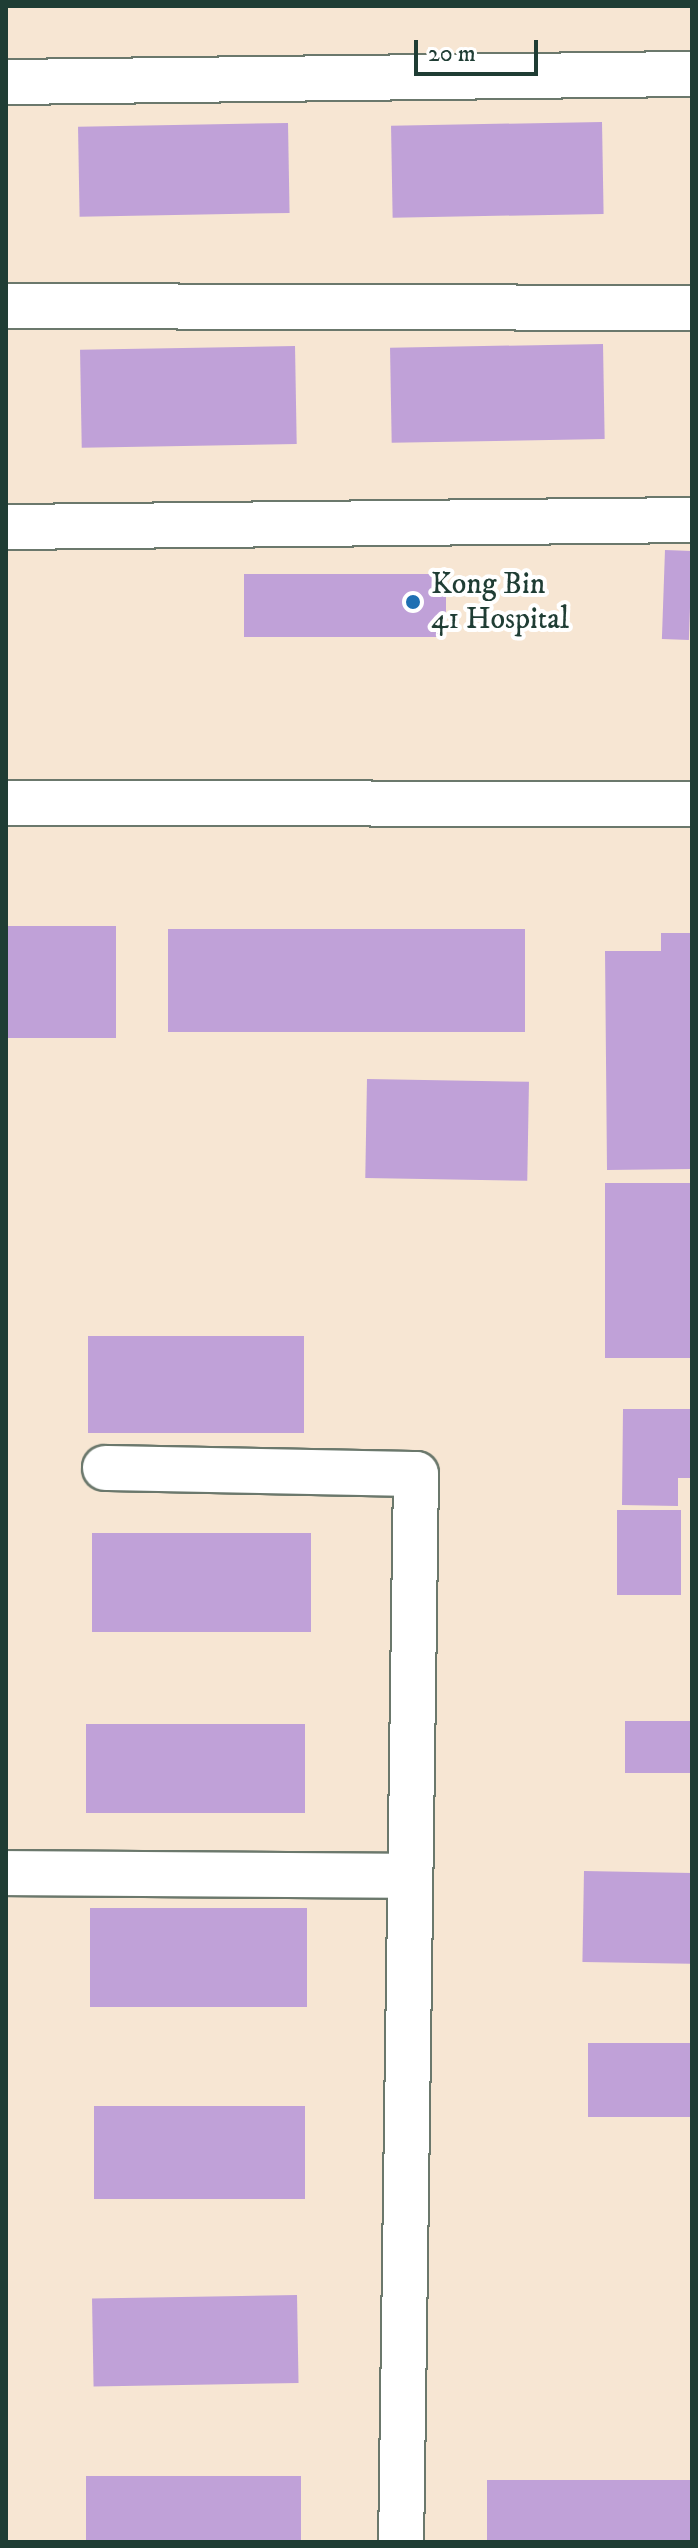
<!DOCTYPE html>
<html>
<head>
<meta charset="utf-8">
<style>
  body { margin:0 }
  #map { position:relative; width:698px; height:2548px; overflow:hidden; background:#f7e6d3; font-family:"IM FELL DW Pica",serif }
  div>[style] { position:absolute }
  .building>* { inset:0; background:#c0a1d8; transform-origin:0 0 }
  .roads { filter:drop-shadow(2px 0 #6b786c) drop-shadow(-2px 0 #6b786c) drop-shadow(0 2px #6b786c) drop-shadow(0 -2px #6b786c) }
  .minor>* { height:44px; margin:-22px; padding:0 22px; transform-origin:22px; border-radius:22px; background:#fff }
  .dots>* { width:22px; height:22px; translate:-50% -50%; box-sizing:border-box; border:4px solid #fff; border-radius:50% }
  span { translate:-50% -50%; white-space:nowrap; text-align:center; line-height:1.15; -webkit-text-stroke:8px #fff; paint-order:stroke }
  .poi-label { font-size:30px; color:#1f3d34 }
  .left { translate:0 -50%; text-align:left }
  .frame { position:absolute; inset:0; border:8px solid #1f3d34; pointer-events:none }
  .scale { position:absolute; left:414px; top:40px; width:124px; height:36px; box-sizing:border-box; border:4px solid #1f3d34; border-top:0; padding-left:10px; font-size:24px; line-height:28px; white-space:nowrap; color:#1f3d34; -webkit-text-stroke:6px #fff; paint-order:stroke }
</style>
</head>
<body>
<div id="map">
  <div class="building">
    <i style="left:602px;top:122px;width:92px;height:211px;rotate:89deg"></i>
    <i style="left:288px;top:123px;width:90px;height:210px;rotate:89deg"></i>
    <i style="left:603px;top:344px;width:95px;height:213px;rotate:89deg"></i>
    <i style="left:295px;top:346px;width:98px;height:215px;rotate:89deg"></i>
    <i style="left:665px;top:550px;width:27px;height:89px;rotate:2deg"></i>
    <i style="left:446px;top:574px;width:63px;height:202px;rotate:90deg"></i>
    <i style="left:6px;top:926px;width:110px;height:112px"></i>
    <i style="left:168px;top:929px;width:357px;height:103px"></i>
    <i style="clip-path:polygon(661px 933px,692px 933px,692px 1169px,607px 1170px,605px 951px,661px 951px)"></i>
    <i style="left:367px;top:1079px;width:162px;height:99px;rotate:1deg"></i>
    <i style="left:605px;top:1183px;width:87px;height:175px"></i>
    <i style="left:304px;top:1336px;width:97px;height:216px;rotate:90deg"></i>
    <i style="clip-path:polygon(623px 1409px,692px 1409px,692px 1478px,678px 1478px,678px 1506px,622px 1505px)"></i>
    <i style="left:617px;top:1510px;width:64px;height:85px"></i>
    <i style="left:92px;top:1533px;width:219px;height:99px"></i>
    <i style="left:625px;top:1721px;width:67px;height:52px"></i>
    <i style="left:305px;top:1724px;width:89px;height:219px;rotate:90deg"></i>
    <i style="left:584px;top:1871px;width:108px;height:91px;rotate:1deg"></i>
    <i style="left:307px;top:1908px;width:99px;height:217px;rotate:90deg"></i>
    <i style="left:692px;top:2043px;width:74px;height:104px;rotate:90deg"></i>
    <i style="left:305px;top:2106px;width:93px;height:211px;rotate:90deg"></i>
    <i style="left:297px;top:2295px;width:88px;height:205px;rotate:89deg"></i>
    <i style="left:301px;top:2476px;width:66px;height:215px;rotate:90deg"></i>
    <i style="left:487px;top:2480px;width:205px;height:62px"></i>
  </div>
  <div class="roads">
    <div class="minor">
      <i style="left:6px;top:82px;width:686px;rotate:-0.67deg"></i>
      <i style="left:6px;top:306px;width:686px;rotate:0.17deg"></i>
      <i style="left:6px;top:527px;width:686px;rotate:-0.58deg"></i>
      <i style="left:6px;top:803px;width:686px;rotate:0.08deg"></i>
      <i style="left:105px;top:1468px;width:311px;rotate:1.1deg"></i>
      <i style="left:416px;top:1474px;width:1068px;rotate:90.8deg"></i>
      <i style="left:6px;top:1873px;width:404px;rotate:0.4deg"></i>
    </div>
  </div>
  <div class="dots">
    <i style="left:413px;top:602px;background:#1f6fb2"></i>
  </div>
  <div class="poi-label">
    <span class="left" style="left:431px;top:602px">Kong Bin<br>41 Hospital</span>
  </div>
  <div class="frame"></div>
  <div class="scale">20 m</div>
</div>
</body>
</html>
